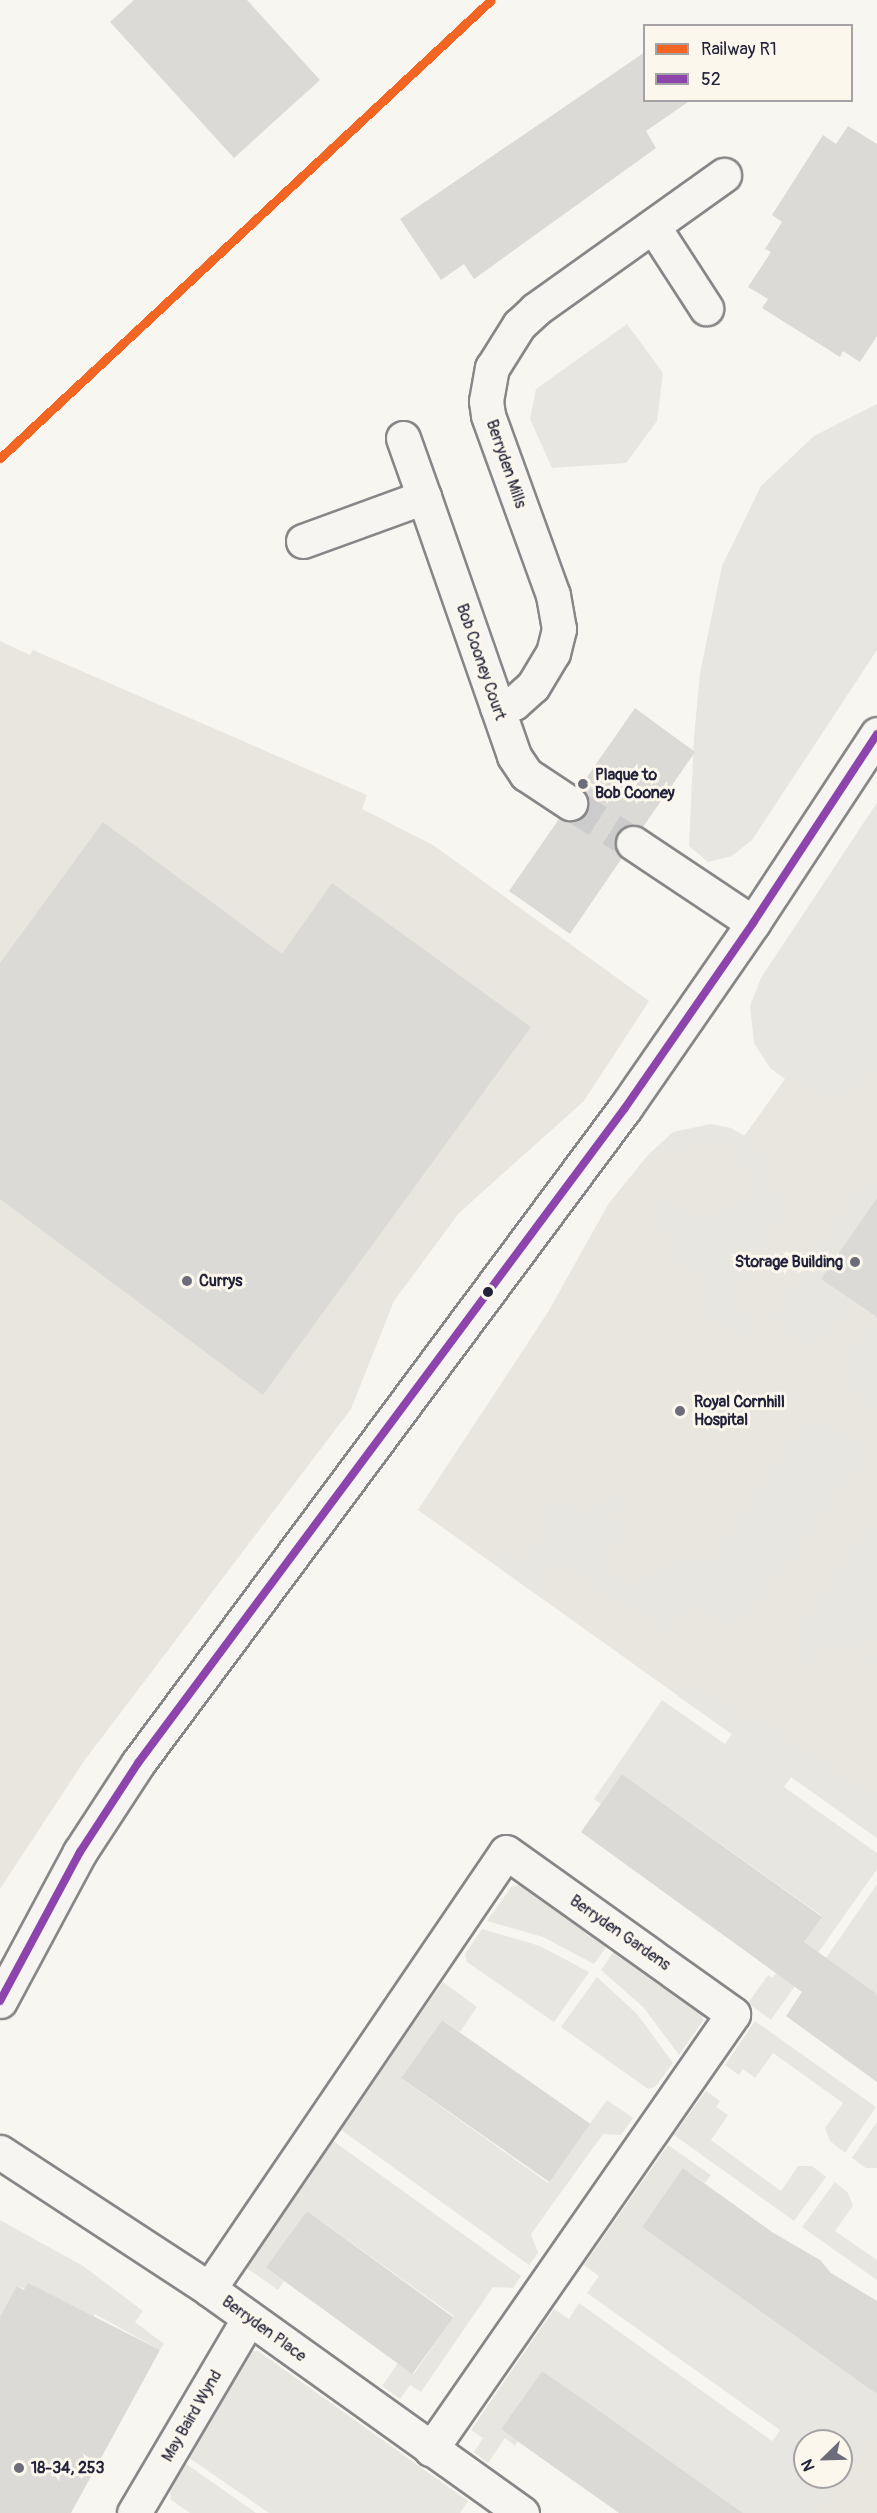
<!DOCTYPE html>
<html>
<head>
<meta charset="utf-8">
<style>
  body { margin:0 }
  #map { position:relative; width:877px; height:2513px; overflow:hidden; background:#f8f6f0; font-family:Pangolin,sans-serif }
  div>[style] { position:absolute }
  .built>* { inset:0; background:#e9e6e0 }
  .green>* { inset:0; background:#e8e6e0 }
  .building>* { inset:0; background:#dbdad7; transform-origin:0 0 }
  .minor-tunnel>* { height:33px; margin-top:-16.5px; transform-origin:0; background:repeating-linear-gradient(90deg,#cdcccc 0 33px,transparent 0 49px) }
  .roads { filter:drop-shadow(2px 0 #878688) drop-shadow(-2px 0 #878688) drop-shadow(0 2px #878688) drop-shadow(0 -2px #878688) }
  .minor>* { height:33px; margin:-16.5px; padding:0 16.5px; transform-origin:16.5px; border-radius:16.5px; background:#f6f5f1 }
  .secondary>* { height:33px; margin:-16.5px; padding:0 16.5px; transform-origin:16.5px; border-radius:16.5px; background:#f6f5f1 }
  .bus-1>* { height:8px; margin:-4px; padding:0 4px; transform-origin:4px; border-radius:4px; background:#8e44ad }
  .rail-1>* { height:9px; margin:-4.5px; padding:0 4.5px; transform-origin:4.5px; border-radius:4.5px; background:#f26522 }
  .dots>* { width:16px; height:16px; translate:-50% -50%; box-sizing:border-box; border:3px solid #fbf7ec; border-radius:50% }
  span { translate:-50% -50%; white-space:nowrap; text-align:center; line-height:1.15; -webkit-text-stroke:6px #fbf7ec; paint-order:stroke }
  .street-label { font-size:16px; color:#22223b }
  .poi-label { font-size:16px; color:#22223b; font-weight:700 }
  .left { translate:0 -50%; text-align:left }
  .right { translate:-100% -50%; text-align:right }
  .legend { position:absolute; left:643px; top:24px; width:210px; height:78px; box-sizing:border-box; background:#fbf7ec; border:2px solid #a4a2a5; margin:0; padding:8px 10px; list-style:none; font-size:18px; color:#22223b }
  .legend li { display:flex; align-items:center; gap:12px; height:30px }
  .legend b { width:30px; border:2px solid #a4a2a5 }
  .north { position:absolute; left:793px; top:2429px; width:60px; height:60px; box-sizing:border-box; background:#fbf7ec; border:2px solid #a4a2a5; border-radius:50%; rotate:247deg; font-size:16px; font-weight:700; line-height:24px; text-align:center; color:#22223b }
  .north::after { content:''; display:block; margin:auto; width:21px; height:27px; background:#6d6c7a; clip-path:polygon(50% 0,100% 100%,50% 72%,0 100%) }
</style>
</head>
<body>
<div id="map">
  <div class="built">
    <i style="clip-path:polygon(0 641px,30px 655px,33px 650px,367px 795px,362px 809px,433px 845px,649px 1001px,584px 1101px,459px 1213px,394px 1301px,351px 1409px,84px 1761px,0 1889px)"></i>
    <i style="clip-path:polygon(877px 803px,877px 1838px,418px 1510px,548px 1312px,609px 1203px,648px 1155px,745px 1135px,785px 1079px,761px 978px)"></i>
    <i style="clip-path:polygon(877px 2407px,877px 2513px,804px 2513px,841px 2477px)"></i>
  </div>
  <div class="green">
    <i style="clip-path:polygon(627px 324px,663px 373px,657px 421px,626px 463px,552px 468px,530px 419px,536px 389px)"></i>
    <i style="clip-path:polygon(877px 404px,877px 650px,752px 840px,732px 856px,708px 862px,689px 846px,694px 737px,700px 673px,722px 566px,761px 486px,814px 436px)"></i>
    <i style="clip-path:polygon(877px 803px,877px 1069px,848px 1091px,824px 1095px,785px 1079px,770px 1068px,754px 1043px,750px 1006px,761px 978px)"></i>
    <i style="clip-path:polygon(711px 1124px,731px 1128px,754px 1142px,771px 1169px,779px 1205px,774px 1231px,733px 1295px,751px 1326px,734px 1348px,728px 1338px,727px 1326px,705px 1320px,702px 1281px,671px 1253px,671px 1240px,660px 1234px,652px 1220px,661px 1197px,673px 1197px,681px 1210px,696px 1219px,726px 1213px,732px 1205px,746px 1201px,749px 1178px,741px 1169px,745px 1157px,723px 1140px,648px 1155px,673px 1132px)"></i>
    <i style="clip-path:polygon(877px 1179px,877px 1197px,822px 1279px,854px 1301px,826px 1336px,815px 1343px,805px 1341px,777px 1322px,773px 1311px,794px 1287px,859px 1184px,869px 1190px)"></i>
    <i style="clip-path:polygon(877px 1321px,877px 1408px,858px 1397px,847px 1376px,855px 1346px)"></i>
    <i style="clip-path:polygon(816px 1419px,825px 1420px,855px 1439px,861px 1455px,859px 1463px,749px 1615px,739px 1623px,720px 1626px,690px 1604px,668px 1635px,631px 1606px,624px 1608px,608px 1597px,575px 1568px,568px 1569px,557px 1562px,550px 1565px,549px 1572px,534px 1593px,490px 1561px,492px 1552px,502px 1550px,516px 1557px,527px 1555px,524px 1543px,549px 1539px,548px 1524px,537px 1520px,537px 1508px,551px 1500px,569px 1501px,574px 1509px,590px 1512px,615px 1493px,625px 1502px,612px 1521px,622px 1529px,608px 1567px,634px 1586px,673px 1561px,706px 1564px,802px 1429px)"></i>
    <i style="clip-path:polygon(877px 1517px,877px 1636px,848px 1651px,828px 1638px,804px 1673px,796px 1668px,794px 1631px)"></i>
    <i style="clip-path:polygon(877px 1653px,877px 1672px,862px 1661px)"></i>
    <i style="clip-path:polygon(685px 1681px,700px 1685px,748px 1723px,753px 1724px,758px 1717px,871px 1797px,877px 1790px,877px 1838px,791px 1777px,784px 1787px,877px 1853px,877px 1869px,771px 2020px,748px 2003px,768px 1975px,772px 1978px,777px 1972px,781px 1975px,822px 1916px,622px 1774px,601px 1804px,594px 1799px,662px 1700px,725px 1744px,732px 1734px,678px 1696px)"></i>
    <i style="clip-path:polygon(877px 1884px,877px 1994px,826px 1958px)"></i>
    <i style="clip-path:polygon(519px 1885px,607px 1946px,594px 1964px,543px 1937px,487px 1921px,511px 1887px)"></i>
    <i style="clip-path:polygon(482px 1929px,540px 1946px,589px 1972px,554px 2022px,467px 1962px,465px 1954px)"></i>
    <i style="clip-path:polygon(614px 1951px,702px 2012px,703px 2021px,679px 2055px,644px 2008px,601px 1970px)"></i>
    <i style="clip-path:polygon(597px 1977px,637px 2014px,673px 2063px,655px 2087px,648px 2089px,561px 2027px)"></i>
    <i style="clip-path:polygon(443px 1982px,477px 2007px,460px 2032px,442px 2020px,402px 2079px,548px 2183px,607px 2100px,633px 2118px,621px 2135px,603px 2134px,531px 2234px,538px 2253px,529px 2265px,340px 2129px)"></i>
    <i style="clip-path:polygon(755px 2021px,876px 2107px,845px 2153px,830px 2141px,825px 2128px,843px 2103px,773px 2053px,755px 2078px,743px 2069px,739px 2075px,725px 2065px)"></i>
    <i style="clip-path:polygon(706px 2091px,720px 2101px,716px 2107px,728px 2115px,711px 2140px,752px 2170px,781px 2191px,798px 2166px,812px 2166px,826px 2177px,794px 2221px,674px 2135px)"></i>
    <i style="clip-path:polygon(877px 2122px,877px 2168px,866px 2168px,852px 2158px)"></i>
    <i style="clip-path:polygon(332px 2140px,521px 2276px,513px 2288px,493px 2287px,421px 2392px,410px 2385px,400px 2399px,382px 2386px,398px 2363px,414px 2374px,454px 2316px,307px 2211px,267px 2269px,284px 2281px,278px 2290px,244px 2266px)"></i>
    <i style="clip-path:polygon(evenodd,668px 2145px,711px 2175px,705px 2183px,684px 2169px,642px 2227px,790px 2331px,877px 2387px,877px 2430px,820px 2513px,743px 2513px,542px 2371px,501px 2429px,518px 2441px,515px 2446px,505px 2438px,488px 2463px,474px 2452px,483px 2438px,471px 2430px,554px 2309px,569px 2319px,579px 2303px,772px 2441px,777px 2435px,780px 2430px,587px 2293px,599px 2276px,584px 2265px,668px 2145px,805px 2441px,841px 2441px,841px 2477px,805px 2477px,805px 2441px)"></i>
    <i style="clip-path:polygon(835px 2182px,848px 2193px,853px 2206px,835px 2231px,877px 2260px,877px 2280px,802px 2227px)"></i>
    <i style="clip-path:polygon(0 2220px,83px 2266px,143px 2311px,135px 2322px,164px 2344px,160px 2350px,95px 2314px,92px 2319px,18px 2286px,0 2333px)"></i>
    <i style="clip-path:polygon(252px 2351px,258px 2351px,468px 2501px,460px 2513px,269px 2513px,188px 2457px)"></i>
    <i style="clip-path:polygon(185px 2463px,256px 2513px,190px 2513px,171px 2500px,170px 2488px)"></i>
  </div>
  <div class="building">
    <i style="clip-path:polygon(134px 0,247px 0,320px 80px,234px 158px,110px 22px)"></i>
    <i style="clip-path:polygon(645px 52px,645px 100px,691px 100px,646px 131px,656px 148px,474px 279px,464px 264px,441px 280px,400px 219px)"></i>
    <i style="clip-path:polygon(848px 126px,877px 144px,877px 336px,860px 362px,843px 351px,840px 357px,762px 308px,768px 299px,748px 287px,771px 252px,765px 249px,782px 222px,772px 215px,823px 135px,836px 144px)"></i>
    <i style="clip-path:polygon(635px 708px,695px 752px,643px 827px,634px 824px,618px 832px,614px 842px,622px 858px,570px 934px,509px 891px,559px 819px,569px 822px,585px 814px,589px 804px,580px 787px)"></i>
    <i style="clip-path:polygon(103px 822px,282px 954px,332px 883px,531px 1027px,263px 1395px,0 1199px,0 963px)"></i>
    <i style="clip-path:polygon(877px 1198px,877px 1317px,821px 1279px)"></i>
    <i style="clip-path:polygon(622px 1774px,822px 1917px,804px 1942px,877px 1994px,877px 2082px,786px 2016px,802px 1992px,581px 1832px)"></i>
    <i style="left:442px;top:2020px;width:181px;height:71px;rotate:35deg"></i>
    <i style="clip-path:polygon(683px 2168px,772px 2232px,820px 2260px,831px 2273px,877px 2301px,877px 2394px,642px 2227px)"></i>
    <i style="left:307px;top:2211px;width:181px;height:70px;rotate:36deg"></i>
    <i style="clip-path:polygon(28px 2283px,160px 2350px,71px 2513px,0 2513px,0 2317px,17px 2286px,24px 2290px)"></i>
    <i style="clip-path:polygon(542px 2371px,574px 2393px,743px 2513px,619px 2513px,527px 2448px,501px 2429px)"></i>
  </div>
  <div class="minor-tunnel">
    <i style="left:570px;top:803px;width:75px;rotate:32.4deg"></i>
  </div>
  <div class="roads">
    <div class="minor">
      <i style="left:653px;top:226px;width:98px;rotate:57.1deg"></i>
      <i style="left:403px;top:438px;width:63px;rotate:70.4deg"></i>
      <i style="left:303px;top:541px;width:129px;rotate:-20deg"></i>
      <i style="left:424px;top:497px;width:274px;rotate:70.8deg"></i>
      <i style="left:514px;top:756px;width:22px;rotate:56deg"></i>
      <i style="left:526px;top:774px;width:53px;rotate:33.4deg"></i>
      <i style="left:497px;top:707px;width:17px;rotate:-13deg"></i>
      <i style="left:514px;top:703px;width:25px;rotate:-42deg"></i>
      <i style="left:533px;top:686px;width:39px;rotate:-59deg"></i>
      <i style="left:553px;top:653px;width:25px;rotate:-76deg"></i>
      <i style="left:559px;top:629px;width:35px;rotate:-100deg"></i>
      <i style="left:553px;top:595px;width:191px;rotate:-109.9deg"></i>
      <i style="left:488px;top:415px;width:14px;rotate:-98deg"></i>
      <i style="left:486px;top:401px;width:34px;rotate:-80deg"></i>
      <i style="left:492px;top:368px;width:51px;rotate:-57.9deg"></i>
      <i style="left:519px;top:325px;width:23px;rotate:-43deg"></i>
      <i style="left:536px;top:309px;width:231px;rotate:-35.5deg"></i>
      <i style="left:633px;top:843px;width:144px;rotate:33.7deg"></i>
      <i style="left:0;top:2152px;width:250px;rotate:33.2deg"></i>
      <i style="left:209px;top:2289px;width:385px;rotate:35.6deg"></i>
      <i style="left:209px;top:2289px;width:528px;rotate:-55.8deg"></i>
      <i style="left:506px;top:1852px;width:279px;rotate:35.5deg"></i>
      <i style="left:733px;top:2014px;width:530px;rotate:124.77deg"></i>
      <i style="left:134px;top:2513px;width:226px;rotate:-59.5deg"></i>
    </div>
    <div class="secondary">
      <i style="left:0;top:2001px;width:169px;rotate:-61.8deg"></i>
      <i style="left:80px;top:1852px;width:106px;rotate:-56.9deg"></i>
      <i style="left:138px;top:1763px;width:816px;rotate:-53.37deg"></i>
      <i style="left:625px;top:1108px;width:225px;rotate:-55.3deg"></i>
      <i style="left:753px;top:923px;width:226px;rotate:-56.7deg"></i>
    </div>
  </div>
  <div class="bus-1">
    <i style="left:0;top:2001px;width:169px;rotate:-61.8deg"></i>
    <i style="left:80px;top:1852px;width:106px;rotate:-56.9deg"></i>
    <i style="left:138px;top:1763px;width:816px;rotate:-53.37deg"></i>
    <i style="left:625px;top:1108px;width:225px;rotate:-55.3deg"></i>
    <i style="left:753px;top:923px;width:226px;rotate:-56.7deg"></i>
  </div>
  <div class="rail-1">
    <i style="left:0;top:458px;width:671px;rotate:-43.01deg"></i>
  </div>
  <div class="dots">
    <i style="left:583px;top:784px;background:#6d6c7a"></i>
    <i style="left:855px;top:1262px;background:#6d6c7a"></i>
    <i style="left:187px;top:1281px;background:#6d6c7a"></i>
    <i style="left:488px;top:1292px;background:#22223b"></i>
    <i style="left:680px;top:1411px;background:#6d6c7a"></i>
    <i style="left:19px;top:2468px;background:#6d6c7a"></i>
  </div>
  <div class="street-label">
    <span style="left:506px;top:464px;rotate:71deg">Berryden Mills</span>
    <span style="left:481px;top:662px;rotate:71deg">Bob Cooney Court</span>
    <span style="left:620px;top:1933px;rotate:35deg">Berryden Gardens</span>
    <span style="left:264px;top:2329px;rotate:36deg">Berryden Place</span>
    <span style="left:192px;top:2416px;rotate:-60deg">May Baird Wynd</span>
  </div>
  <div class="poi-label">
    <span class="left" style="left:595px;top:784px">Plaque to<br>Bob Cooney</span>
    <span class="right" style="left:843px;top:1262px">Storage Building</span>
    <span class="left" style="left:199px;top:1281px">Currys</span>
    <span class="left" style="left:694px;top:1411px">Royal Cornhill<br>Hospital</span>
    <span class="left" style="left:31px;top:2468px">18-34, 253</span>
  </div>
  <ul class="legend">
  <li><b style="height:8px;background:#f26522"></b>Railway R1</li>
  <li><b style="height:8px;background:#8e44ad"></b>52</li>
  </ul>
  <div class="north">N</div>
</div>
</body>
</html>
